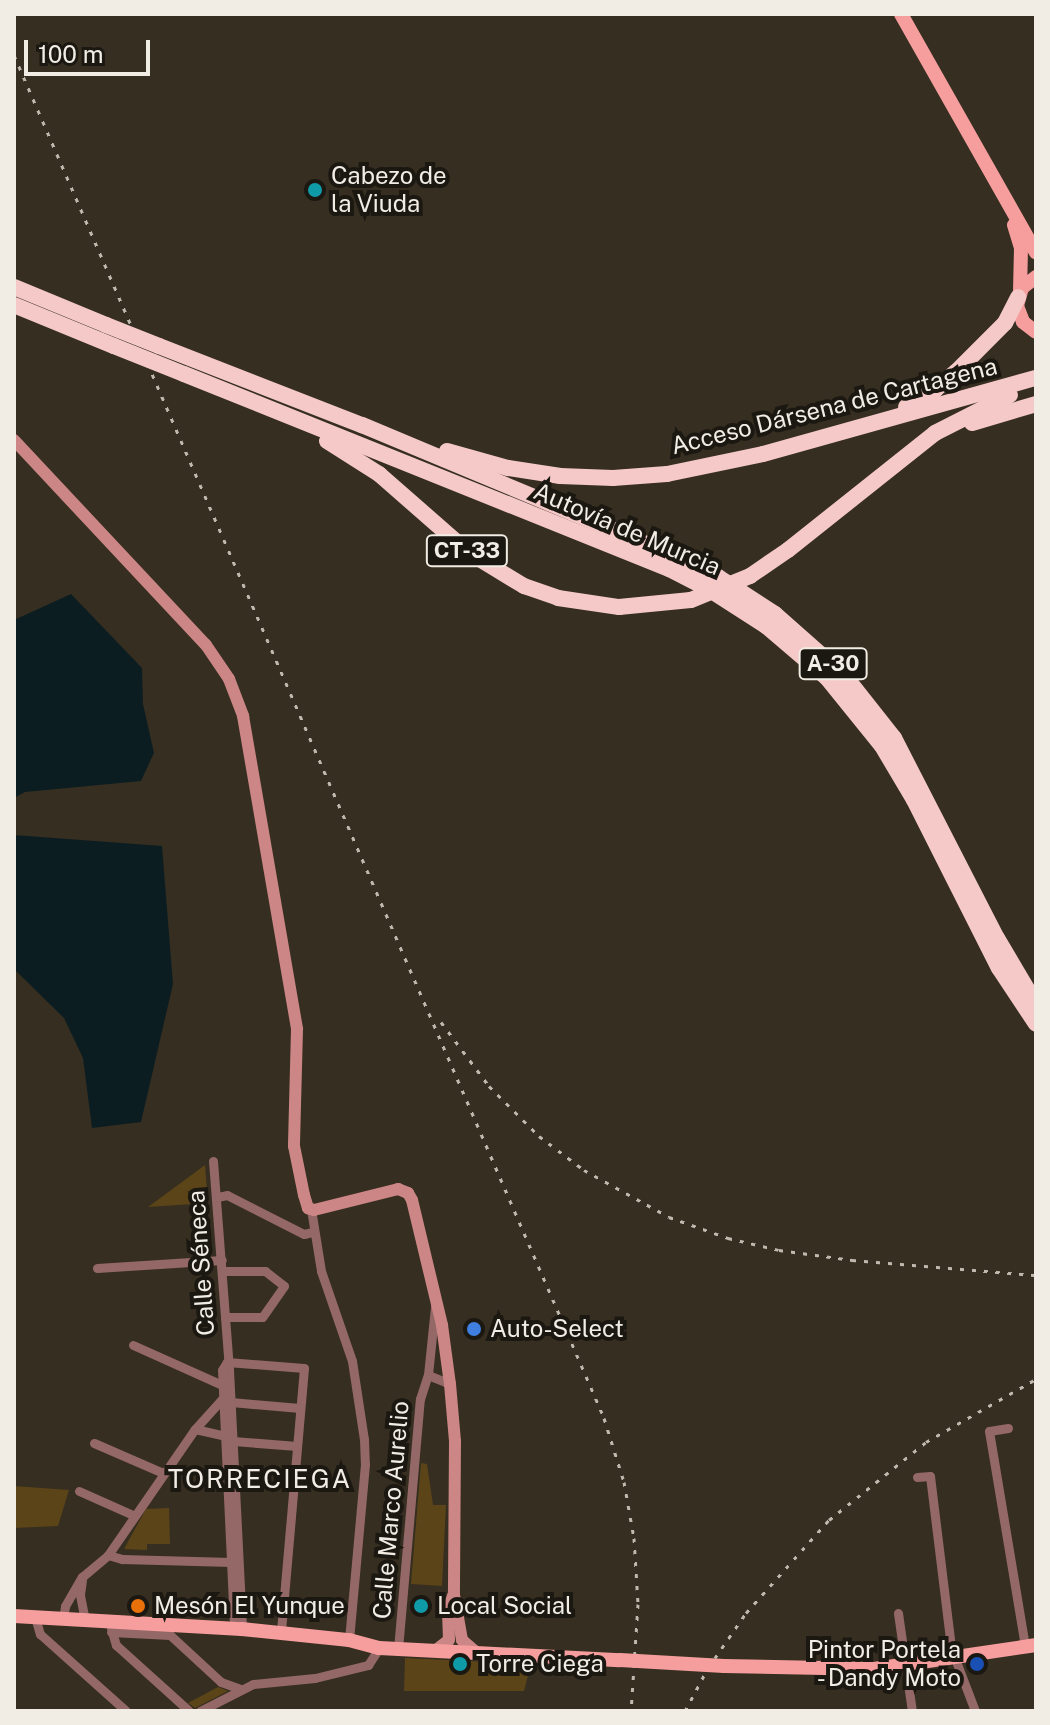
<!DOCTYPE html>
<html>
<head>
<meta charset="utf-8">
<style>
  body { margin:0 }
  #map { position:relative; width:1050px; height:1725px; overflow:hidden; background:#362e20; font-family:"Public Sans",sans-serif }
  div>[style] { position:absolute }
  .green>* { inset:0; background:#5b4418 }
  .water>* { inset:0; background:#0c1d22 }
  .street>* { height:9px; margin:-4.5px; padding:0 4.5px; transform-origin:4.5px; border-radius:4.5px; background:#936867 }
  .secondary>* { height:12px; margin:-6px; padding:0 6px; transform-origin:6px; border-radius:6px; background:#cb8685 }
  .primary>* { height:14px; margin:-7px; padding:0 7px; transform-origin:7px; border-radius:7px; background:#f69e9d }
  .highway>* { height:16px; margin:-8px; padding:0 8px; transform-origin:8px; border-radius:8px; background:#f4c9c7 }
  .rail>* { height:3px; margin-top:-1.5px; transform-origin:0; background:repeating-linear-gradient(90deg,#bfb9af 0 4px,transparent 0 12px) }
  .primary-bridge>* { height:14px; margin:-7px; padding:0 7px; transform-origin:7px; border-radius:7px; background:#f69e9d }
  .highway-bridge>* { height:16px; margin:-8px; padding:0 8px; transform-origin:8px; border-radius:8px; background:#f4c9c7 }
  .dots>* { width:22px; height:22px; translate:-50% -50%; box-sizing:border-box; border:4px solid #1b1711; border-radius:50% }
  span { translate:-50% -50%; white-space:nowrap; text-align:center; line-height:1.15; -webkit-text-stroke:8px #1b1711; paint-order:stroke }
  .shield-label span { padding:2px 6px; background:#1b1711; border:2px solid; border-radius:6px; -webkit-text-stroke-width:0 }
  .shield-label { font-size:22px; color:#f2ede4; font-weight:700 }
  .poi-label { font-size:24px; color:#f2ede4 }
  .left { translate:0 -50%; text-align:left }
  .right { translate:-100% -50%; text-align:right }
  .street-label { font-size:24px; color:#f2ede4 }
  .neighbourhood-label { font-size:26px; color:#f2ede4; letter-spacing:2px }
  .frame { position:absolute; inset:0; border:16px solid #f2ede4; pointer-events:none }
  .scale { position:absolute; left:24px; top:40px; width:126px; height:36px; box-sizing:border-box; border:4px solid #f2ede4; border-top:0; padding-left:10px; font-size:24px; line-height:28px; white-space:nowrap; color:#f2ede4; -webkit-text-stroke:6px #1b1711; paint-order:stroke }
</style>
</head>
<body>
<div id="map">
  <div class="green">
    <i style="clip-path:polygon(205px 1165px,208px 1203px,148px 1207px)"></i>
    <i style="clip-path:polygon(421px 1463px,427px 1464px,433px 1505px,446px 1505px,442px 1586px,411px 1584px)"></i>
    <i style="clip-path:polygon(14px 1486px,69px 1490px,58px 1526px,14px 1528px)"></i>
    <i style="clip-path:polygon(169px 1508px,170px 1544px,147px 1544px,147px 1550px,124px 1549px,146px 1509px)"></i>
    <i style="clip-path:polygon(405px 1658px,531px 1664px,524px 1691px,404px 1691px)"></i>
    <i style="clip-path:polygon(218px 1687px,228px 1691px,195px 1708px,188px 1703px)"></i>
  </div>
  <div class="water">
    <i style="clip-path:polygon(71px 594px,142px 668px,143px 704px,154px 753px,141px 781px,25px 792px,14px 798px,14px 620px)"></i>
    <i style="clip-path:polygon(14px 835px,162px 846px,173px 984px,141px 1122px,92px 1128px,83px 1058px,64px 1018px,14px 969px)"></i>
  </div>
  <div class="street">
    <i style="left:213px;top:1161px;width:210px;rotate:85.6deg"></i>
    <i style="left:229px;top:1370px;width:259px;rotate:87.1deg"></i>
    <i style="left:217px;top:1197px;width:10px;rotate:-11deg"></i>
    <i style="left:227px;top:1195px;width:86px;rotate:26.9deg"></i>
    <i style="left:304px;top:1234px;width:9px;rotate:-13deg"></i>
    <i style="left:311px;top:1209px;width:63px;rotate:80.8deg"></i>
    <i style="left:321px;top:1271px;width:95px;rotate:71deg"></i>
    <i style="left:352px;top:1361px;width:79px;rotate:81.3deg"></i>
    <i style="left:364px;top:1439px;width:25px;rotate:88deg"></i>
    <i style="left:365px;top:1464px;width:177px;rotate:95.2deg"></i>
    <i style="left:97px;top:1268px;width:125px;rotate:-3.7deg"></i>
    <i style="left:223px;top:1271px;width:42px"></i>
    <i style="left:265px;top:1271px;width:24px;rotate:38deg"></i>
    <i style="left:284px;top:1286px;width:38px;rotate:125deg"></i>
    <i style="left:262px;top:1317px;width:37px;rotate:180deg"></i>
    <i style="left:435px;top:1307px;width:68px;rotate:95.9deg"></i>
    <i style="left:428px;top:1375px;width:24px;rotate:22deg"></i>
    <i style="left:133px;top:1345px;width:98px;rotate:24.2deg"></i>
    <i style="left:227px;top:1362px;width:77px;rotate:4.5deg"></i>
    <i style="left:304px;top:1368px;width:266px;rotate:95deg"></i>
    <i style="left:227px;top:1362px;width:9px;rotate:122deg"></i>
    <i style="left:222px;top:1370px;width:259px;rotate:87.3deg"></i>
    <i style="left:231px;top:1402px;width:69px;rotate:5deg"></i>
    <i style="left:1008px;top:1428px;width:19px;rotate:171deg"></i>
    <i style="left:989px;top:1431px;width:219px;rotate:80.5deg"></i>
    <i style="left:195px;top:1429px;width:31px;rotate:13deg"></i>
    <i style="left:233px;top:1441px;width:64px;rotate:4.5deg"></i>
    <i style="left:94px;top:1443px;width:75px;rotate:23.5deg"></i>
    <i style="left:917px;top:1477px;width:13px;rotate:-4deg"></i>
    <i style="left:930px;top:1476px;width:173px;rotate:83deg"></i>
    <i style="left:951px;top:1648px;width:67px;rotate:69.1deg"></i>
    <i style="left:79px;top:1491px;width:59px;rotate:24deg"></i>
    <i style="left:108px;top:1555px;width:15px;rotate:16deg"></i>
    <i style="left:122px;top:1559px;width:109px;rotate:1.6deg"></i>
    <i style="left:82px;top:1580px;width:15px;rotate:98deg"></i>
    <i style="left:80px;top:1595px;width:25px;rotate:79deg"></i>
    <i style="left:898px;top:1613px;width:99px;rotate:81.9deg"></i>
    <i style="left:35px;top:1617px;width:18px;rotate:74deg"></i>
    <i style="left:40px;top:1634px;width:115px;rotate:41.8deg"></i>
    <i style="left:63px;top:1619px;width:13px;rotate:-81deg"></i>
    <i style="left:65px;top:1606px;width:34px;rotate:-60deg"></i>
    <i style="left:82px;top:1577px;width:34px;rotate:-40deg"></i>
    <i style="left:108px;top:1555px;width:153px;rotate:-55.4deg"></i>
    <i style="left:195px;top:1429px;width:42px;rotate:-47.9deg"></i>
    <i style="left:111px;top:1628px;width:18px;rotate:74deg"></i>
    <i style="left:116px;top:1645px;width:98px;rotate:42.1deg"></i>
    <i style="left:111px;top:1632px;width:59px;rotate:2.9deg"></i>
    <i style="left:170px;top:1635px;width:69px;rotate:42.7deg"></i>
    <i style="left:221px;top:1682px;width:20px;rotate:20deg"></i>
    <i style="left:398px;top:1649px;width:251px;rotate:-85deg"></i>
    <i style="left:420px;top:1399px;width:25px;rotate:-72deg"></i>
    <i style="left:200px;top:1711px;width:59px;rotate:-27deg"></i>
    <i style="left:253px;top:1684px;width:62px;rotate:-5.5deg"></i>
    <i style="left:315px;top:1678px;width:55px;rotate:-13.8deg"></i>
    <i style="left:368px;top:1665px;width:20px;rotate:-57deg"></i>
  </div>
  <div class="secondary">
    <i style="left:14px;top:440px;width:281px;rotate:46.9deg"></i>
    <i style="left:206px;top:645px;width:41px;rotate:55.9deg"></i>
    <i style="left:229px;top:679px;width:40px;rotate:69deg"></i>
    <i style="left:243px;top:716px;width:318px;rotate:80.2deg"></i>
    <i style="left:297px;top:1029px;width:117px;rotate:91.5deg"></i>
    <i style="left:294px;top:1146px;width:50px;rotate:78.5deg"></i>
    <i style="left:304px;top:1195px;width:14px;rotate:73deg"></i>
    <i style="left:308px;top:1208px;width:6px;rotate:18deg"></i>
    <i style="left:314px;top:1210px;width:87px;rotate:-14deg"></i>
    <i style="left:398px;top:1189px;width:11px;rotate:22deg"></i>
    <i style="left:408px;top:1193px;width:8px;rotate:60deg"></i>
    <i style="left:412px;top:1200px;width:129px;rotate:76.5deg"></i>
    <i style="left:442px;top:1325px;width:60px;rotate:82.3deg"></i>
    <i style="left:450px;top:1384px;width:57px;rotate:85deg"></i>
    <i style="left:455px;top:1441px;width:154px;rotate:90.4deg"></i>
    <i style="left:454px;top:1595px;width:46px;rotate:79.9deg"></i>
    <i style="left:462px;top:1640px;width:20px;rotate:41deg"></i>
    <i style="left:436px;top:1650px;width:16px;rotate:-38deg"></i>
    <i style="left:449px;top:1640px;width:29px;rotate:-92deg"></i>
    <i style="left:448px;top:1611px;width:16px;rotate:-72deg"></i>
  </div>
  <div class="primary">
    <i style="left:901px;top:14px;width:274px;rotate:60.5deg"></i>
    <i style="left:1014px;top:225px;width:24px;rotate:73deg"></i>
    <i style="left:1021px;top:248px;width:43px;rotate:91.3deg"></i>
    <i style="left:1036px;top:277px;width:18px;rotate:142deg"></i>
    <i style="left:1022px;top:288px;width:19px;rotate:106deg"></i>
    <i style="left:1017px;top:306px;width:17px;rotate:69deg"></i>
    <i style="left:1023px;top:322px;width:16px;rotate:38deg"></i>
    <i style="left:14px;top:1616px;width:228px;rotate:3.3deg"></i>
    <i style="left:242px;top:1629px;width:108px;rotate:5.9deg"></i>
    <i style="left:349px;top:1640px;width:31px;rotate:15deg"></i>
    <i style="left:379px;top:1648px;width:241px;rotate:2.9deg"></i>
    <i style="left:724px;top:1666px;width:150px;rotate:1.1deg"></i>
    <i style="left:874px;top:1669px;width:164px;rotate:-8.4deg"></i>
  </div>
  <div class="highway">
    <i style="left:14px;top:287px;width:100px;rotate:22.4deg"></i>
    <i style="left:14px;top:305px;width:108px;rotate:22.3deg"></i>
    <i style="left:159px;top:346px;width:218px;rotate:21.3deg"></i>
    <i style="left:362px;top:425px;width:339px;rotate:22.7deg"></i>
    <i style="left:675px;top:556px;width:48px;rotate:26deg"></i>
    <i style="left:718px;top:577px;width:68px;rotate:33deg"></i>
    <i style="left:775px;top:614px;width:94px;rotate:41.5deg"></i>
    <i style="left:845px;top:676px;width:79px;rotate:51.7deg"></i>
    <i style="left:894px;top:738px;width:225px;rotate:62.8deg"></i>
    <i style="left:997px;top:938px;width:77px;rotate:59.4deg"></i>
    <i style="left:184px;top:374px;width:523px;rotate:21.9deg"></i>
    <i style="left:669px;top:569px;width:46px;rotate:27.1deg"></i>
    <i style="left:710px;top:590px;width:67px;rotate:32.7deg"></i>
    <i style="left:766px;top:626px;width:80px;rotate:40.4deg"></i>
    <i style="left:827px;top:678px;width:87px;rotate:51deg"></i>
    <i style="left:882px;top:746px;width:63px;rotate:59.3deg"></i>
    <i style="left:914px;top:800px;width:188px;rotate:63.2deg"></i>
    <i style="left:999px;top:968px;width:67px;rotate:56.5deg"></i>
    <i style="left:906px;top:407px;width:34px;rotate:-30deg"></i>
    <i style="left:935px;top:390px;width:28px;rotate:-41deg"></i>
    <i style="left:956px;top:372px;width:69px;rotate:-45deg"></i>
    <i style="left:1005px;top:323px;width:29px;rotate:-63deg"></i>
    <i style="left:972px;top:423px;width:67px;rotate:-16.5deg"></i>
    <i style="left:327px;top:441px;width:62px;rotate:32.4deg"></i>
    <i style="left:379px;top:474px;width:118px;rotate:41.2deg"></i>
    <i style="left:468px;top:552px;width:66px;rotate:31.3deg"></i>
    <i style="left:524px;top:586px;width:36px;rotate:19deg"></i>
    <i style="left:558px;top:598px;width:62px;rotate:8.4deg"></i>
    <i style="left:619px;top:607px;width:72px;rotate:-5.6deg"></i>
    <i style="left:447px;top:451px;width:63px;rotate:15.6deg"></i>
    <i style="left:508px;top:468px;width:53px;rotate:8.7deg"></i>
    <i style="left:560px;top:476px;width:53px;rotate:2.2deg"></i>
    <i style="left:613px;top:478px;width:54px;rotate:-4.2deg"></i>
    <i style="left:667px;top:474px;width:98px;rotate:-11.8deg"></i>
    <i style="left:763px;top:454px;width:283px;rotate:-15.6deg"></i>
    <i style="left:750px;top:576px;width:46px;rotate:-34.4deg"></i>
    <i style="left:788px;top:550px;width:188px;rotate:-38.5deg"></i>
    <i style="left:935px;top:433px;width:84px;rotate:-26.9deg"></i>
  </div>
  <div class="rail">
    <i style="left:14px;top:55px;width:1485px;rotate:66.59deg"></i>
    <i style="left:604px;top:1418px;width:67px;rotate:72.6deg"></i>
    <i style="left:624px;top:1482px;width:57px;rotate:79.9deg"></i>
    <i style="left:634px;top:1538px;width:66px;rotate:86.5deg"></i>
    <i style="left:638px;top:1604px;width:107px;rotate:93.7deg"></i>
    <i style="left:441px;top:1022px;width:80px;rotate:53.1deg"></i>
    <i style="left:489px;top:1086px;width:71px;rotate:45deg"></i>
    <i style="left:539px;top:1136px;width:56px;rotate:37.1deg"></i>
    <i style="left:584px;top:1170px;width:97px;rotate:28.9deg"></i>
    <i style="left:669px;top:1217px;width:63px;rotate:19.6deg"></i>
    <i style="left:728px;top:1238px;width:52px;rotate:13.2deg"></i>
    <i style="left:779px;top:1250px;width:74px;rotate:7.8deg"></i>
    <i style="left:852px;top:1260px;width:185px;rotate:4.7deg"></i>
    <i style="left:685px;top:1711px;width:49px;rotate:-61.9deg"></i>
    <i style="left:708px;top:1668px;width:67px;rotate:-55.4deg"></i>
    <i style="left:746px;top:1613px;width:125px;rotate:-48.3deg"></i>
    <i style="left:829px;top:1520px;width:124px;rotate:-38.8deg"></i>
    <i style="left:926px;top:1442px;width:127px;rotate:-29.8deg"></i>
  </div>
  <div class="primary-bridge">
    <i style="left:620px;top:1660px;width:104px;rotate:3.3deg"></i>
  </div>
  <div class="highway-bridge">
    <i style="left:106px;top:325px;width:57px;rotate:21.6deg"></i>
    <i style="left:114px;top:346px;width:75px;rotate:21.8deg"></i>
    <i style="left:691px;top:600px;width:64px;rotate:-22.1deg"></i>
  </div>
  <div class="dots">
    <i style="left:315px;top:190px;background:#0f9aa8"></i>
    <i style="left:474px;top:1329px;background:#3f7fe0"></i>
    <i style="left:138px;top:1606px;background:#e8710a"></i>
    <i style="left:421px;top:1606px;background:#0f9aa8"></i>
    <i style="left:460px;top:1664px;background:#0f9aa8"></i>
    <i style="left:977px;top:1664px;background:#1a4fb4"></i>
  </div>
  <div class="shield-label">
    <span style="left:467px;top:551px">CT-33</span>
    <span style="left:833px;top:664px">A-30</span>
  </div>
  <div class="poi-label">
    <span class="left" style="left:331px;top:190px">Cabezo de<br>la Viuda</span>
    <span class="left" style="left:490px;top:1329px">Auto-Select</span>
    <span class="left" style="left:154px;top:1606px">Mesón El Yunque</span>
    <span class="left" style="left:437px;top:1606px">Local Social</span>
    <span class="right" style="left:961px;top:1664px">Pintor Portela<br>- Dandy Moto</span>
    <span class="left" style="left:476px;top:1664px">Torre Ciega</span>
  </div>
  <div class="street-label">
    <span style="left:834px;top:406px;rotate:-14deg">Acceso Dársena de Cartagena</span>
    <span style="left:627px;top:529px;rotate:23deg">Autovía de Murcia</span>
    <span style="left:201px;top:1263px;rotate:-94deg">Calle Séneca</span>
    <span style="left:391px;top:1510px;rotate:-85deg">Calle Marco Aurelio</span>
  </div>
  <div class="neighbourhood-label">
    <span style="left:260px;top:1479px">TORRECIEGA</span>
  </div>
  <div class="frame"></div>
  <div class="scale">100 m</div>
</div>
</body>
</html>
